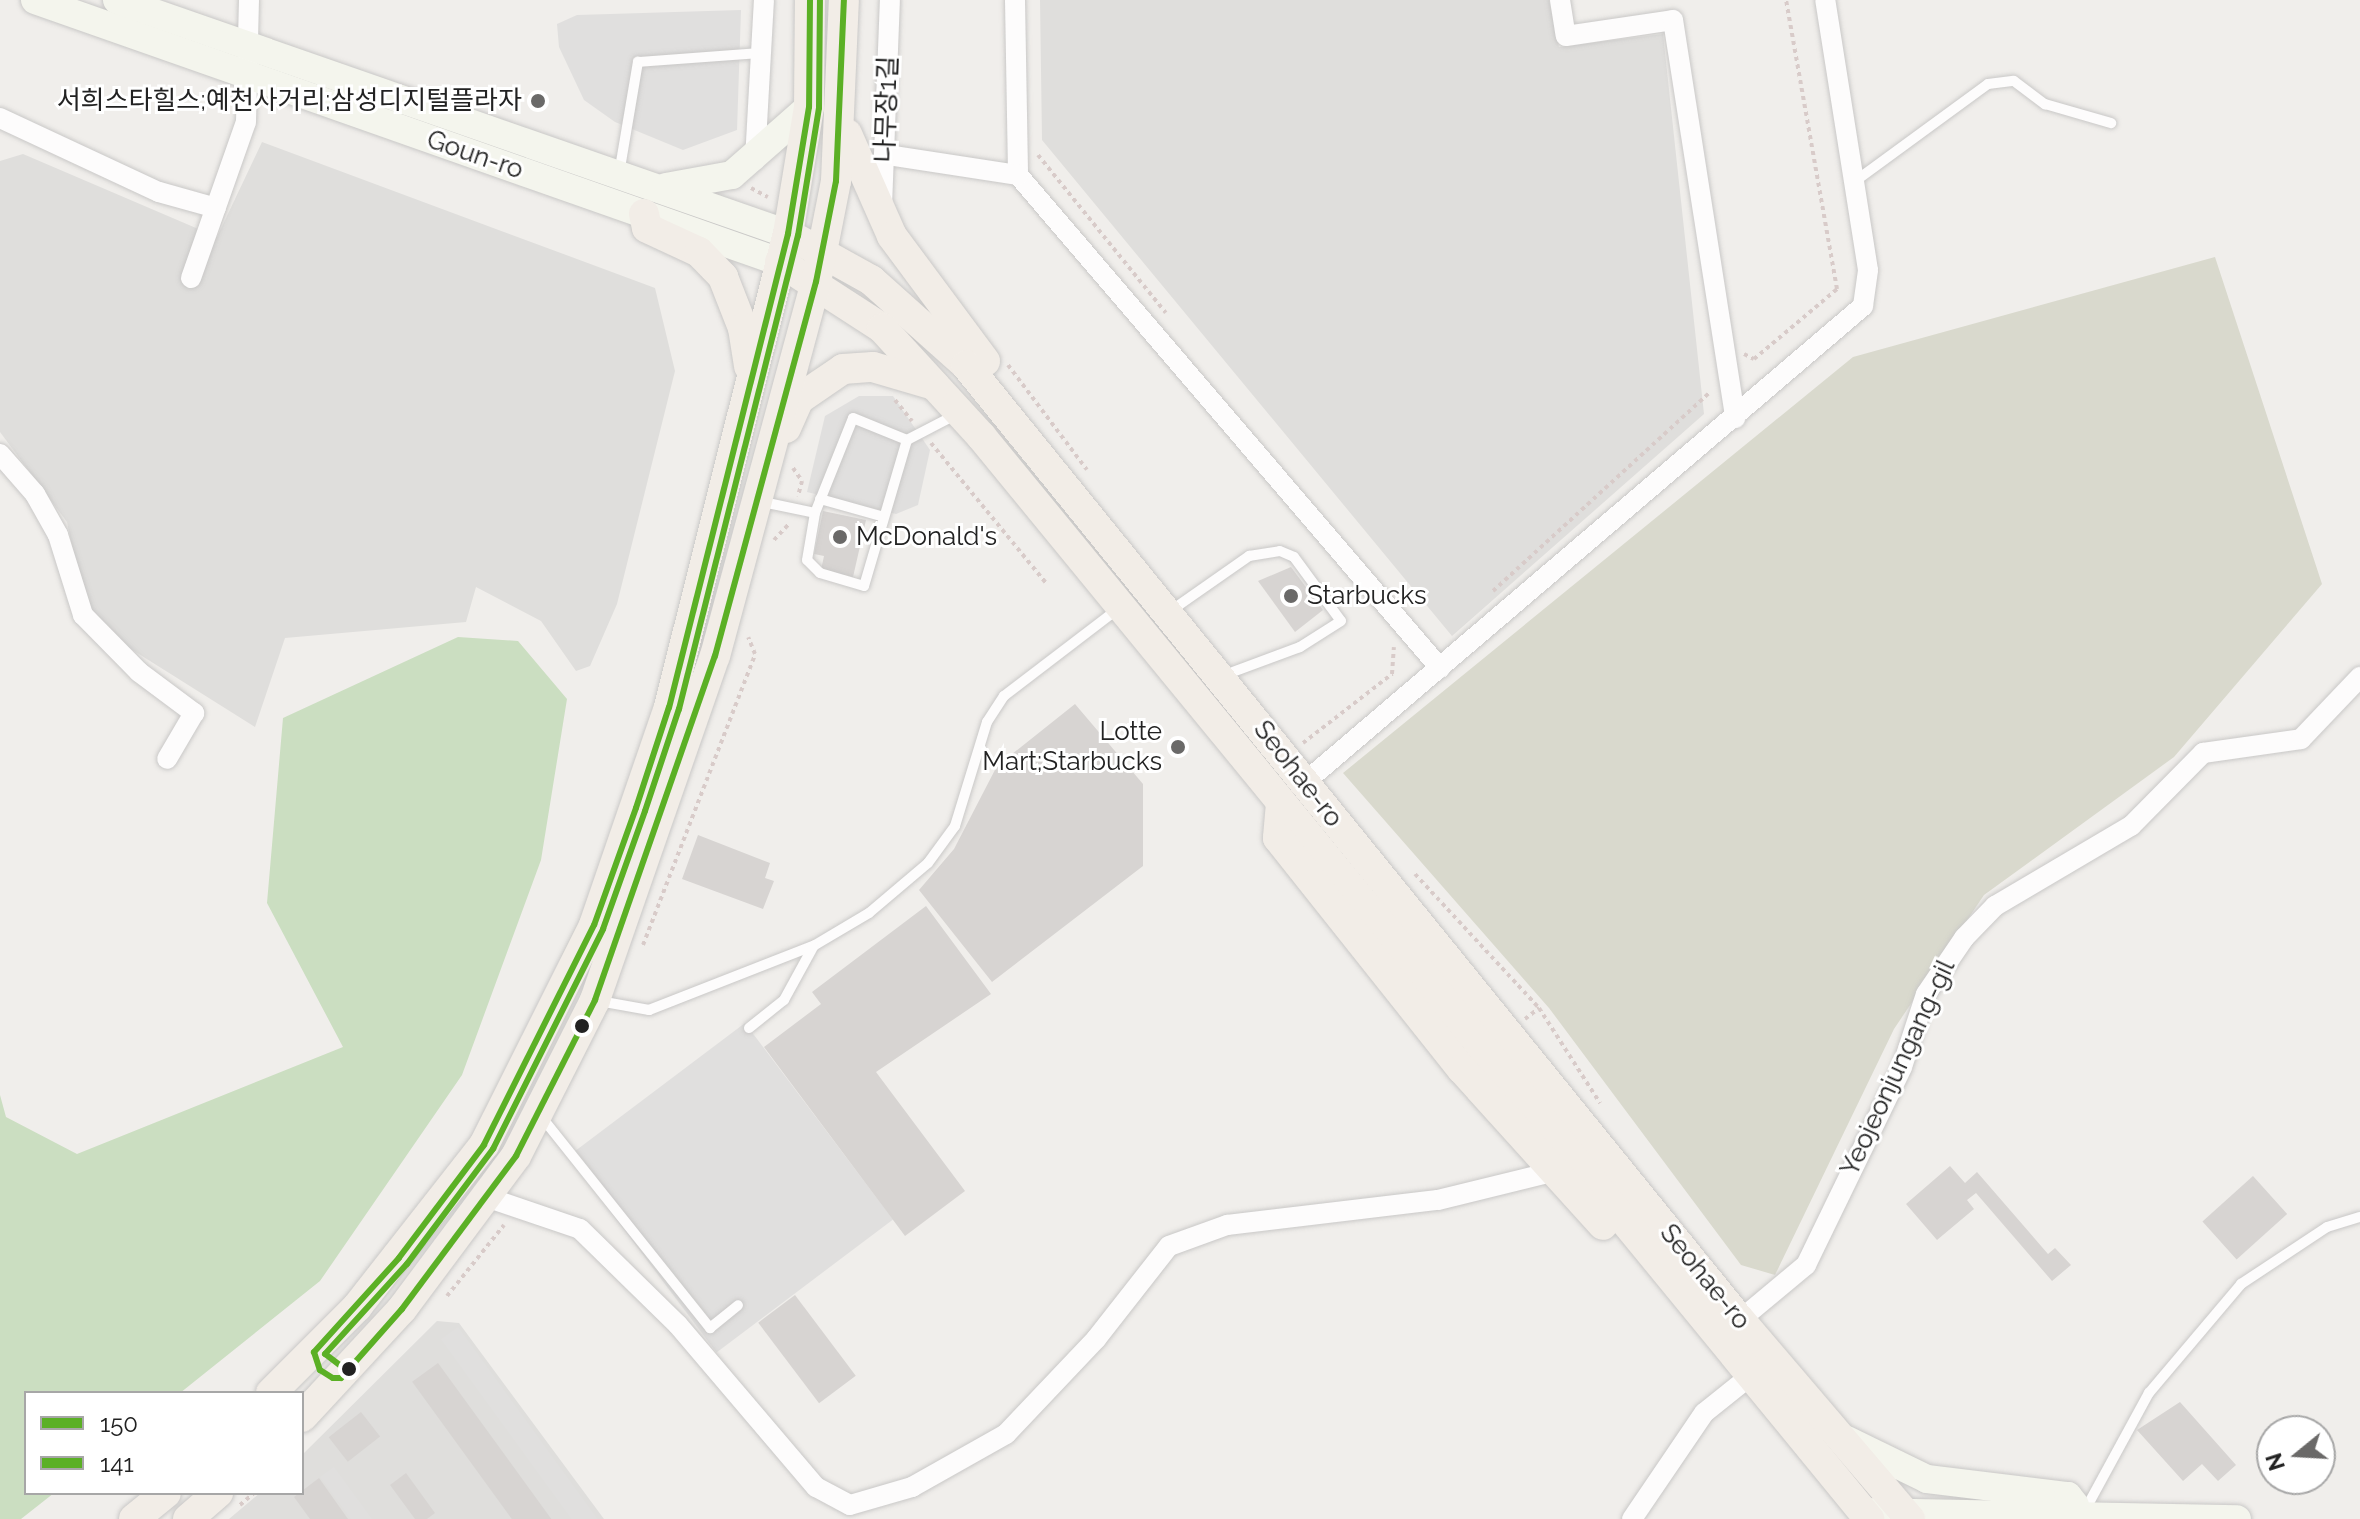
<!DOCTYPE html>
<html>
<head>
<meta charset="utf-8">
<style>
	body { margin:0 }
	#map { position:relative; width:2360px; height:1519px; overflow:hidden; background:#f0eeeb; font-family:Raleway,"Noto Sans KR",sans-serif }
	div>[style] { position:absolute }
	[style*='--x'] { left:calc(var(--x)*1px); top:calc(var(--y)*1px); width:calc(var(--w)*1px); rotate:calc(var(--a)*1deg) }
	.residential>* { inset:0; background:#dfdedc }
	.construction>* { inset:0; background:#d9d9cd }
	.forest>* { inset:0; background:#cbdec1 }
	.parking>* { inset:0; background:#e0dfde; transform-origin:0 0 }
	.building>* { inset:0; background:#d7d4d2; transform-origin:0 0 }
	.path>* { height:4px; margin-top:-2px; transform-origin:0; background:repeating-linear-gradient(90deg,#d8cbc9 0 4px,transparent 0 8px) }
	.roads { filter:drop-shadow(0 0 2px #c9c8c7) drop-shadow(0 0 2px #c9c8c7) }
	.service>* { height:10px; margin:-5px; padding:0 5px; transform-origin:5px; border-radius:5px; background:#fdfcfc }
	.minor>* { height:20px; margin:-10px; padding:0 10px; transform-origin:10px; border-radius:10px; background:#fdfcfc }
	.secondary>* { height:28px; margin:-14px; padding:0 14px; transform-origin:14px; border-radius:14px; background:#f4f5ed }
	.primary>* { height:30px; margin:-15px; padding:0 15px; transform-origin:15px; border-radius:15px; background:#f2ede7 }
	.bus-1>* { height:6px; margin:-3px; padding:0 3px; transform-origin:3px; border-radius:3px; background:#5bb025 }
	.bus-2>* { height:6px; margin:-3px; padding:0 3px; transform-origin:3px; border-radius:3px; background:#5bb025 }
	.dots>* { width:22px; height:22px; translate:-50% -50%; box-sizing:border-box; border:4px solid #fff; border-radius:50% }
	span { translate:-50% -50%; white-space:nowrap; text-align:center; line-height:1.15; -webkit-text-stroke:6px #fff; paint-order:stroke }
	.poi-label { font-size:26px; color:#222 }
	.right { translate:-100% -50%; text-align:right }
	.left { translate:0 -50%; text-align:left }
	.street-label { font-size:26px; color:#222 }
	.legend { position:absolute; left:24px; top:1391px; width:280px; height:104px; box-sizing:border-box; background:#fff; border:2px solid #a7a7a7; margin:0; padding:10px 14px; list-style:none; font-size:24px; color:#222 }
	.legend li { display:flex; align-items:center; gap:16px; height:40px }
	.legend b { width:40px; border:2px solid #a7a7a7 }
	.north { position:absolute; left:2256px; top:1415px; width:80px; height:80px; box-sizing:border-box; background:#fff; border:2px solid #a7a7a7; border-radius:50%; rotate:252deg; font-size:22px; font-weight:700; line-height:32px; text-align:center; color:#222 }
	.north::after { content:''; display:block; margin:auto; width:28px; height:36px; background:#6a6968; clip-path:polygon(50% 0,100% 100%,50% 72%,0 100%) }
</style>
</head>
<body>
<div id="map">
	<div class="residential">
		<div style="clip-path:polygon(1040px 0,1549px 0,1559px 47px,1663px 34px,1704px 414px,1452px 636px,1042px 140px)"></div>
		<div style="clip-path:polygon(262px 142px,655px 288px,675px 371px,617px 604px,590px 666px,576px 671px,541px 621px,476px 587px,466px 622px,285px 638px,255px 727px,88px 622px,67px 522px,0 432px,0 161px,23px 154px,217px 237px)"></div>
		<div style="clip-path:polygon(437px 1321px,459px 1323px,604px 1519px,229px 1519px,260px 1493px,302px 1493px,302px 1455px)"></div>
	</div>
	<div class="construction">
		<div style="clip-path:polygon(2215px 257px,2322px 584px,2174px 757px,1984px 895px,1894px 1029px,1775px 1275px,1741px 1265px,1549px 1008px,1343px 773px,1853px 357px)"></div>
	</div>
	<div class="forest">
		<div style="clip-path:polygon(458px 637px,518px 641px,567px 699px,541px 860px,462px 1075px,320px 1281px,180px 1393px,26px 1393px,26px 1493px,54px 1493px,21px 1519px,0 1519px,0 1095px,6px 1117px,77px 1154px,343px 1047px,267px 903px,283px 718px)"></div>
	</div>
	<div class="parking">
		<div style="clip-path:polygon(741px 10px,737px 130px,683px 150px,615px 122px,584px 100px,559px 47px,557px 24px,577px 15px)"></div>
		<div style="clip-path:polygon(859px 396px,893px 396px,930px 450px,918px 505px,896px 514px,807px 492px,825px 416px)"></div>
		<div style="left:745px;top:1023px;width:246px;height:221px;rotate:53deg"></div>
		<div style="left:458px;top:1327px;width:238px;height:21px;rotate:54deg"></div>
		<div style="clip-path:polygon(334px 1467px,372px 1519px,351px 1519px,320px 1477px)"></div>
	</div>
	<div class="building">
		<div style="clip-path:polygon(823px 511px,866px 520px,853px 577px,821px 570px,824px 556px,814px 554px)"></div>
		<div style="clip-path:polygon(1291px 567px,1323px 610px,1295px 632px,1258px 581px)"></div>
		<div style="clip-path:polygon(1075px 704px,1143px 784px,1143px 866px,992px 982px,919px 890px,954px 849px,997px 766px)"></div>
		<div style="clip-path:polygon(698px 835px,770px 863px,765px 878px,774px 881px,763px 909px,682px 879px)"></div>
		<div style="clip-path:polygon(926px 906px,991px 994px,876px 1072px,965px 1191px,905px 1236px,764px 1047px,821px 1004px,812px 992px)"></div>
		<div style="clip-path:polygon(1950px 1166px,1965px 1183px,1977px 1172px,2048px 1254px,2055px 1248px,2071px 1265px,2052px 1281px,1976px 1193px,1967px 1200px,1974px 1209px,1937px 1240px,1906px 1204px)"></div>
		<div style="left:2253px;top:1176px;width:51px;height:68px;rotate:48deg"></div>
		<div style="left:795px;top:1295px;width:101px;height:46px;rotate:53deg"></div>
		<div style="left:438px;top:1363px;width:194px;height:32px;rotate:54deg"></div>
		<div style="clip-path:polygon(2180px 1402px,2236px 1465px,2218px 1481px,2202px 1464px,2183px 1481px,2137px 1430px)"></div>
		<div style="left:361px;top:1412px;width:31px;height:41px;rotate:52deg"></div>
		<div style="clip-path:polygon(406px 1473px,435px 1513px,427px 1519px,415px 1519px,390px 1485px)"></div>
		<div style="clip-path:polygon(319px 1478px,348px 1519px,310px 1519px,294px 1497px)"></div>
	</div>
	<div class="path">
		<div style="--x:1038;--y:155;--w:203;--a:51"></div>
		<div style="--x:751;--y:188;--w:19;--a:28"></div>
		<div style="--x:1744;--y:354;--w:11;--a:27"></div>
		<div style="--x:1754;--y:359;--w:109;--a:-40.1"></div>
		<div style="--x:1837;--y:289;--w:293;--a:-100"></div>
		<div style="--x:1008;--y:365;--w:131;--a:53"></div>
		<div style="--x:895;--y:400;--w:27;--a:51"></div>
		<div style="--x:931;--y:443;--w:181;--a:50.6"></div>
		<div style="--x:793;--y:468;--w:16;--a:55"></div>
		<div style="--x:802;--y:481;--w:16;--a:105"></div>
		<div style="--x:774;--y:540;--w:23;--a:-47"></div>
		<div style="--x:1493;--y:591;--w:294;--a:-42.5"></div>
		<div style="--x:1303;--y:743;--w:113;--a:-37.8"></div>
		<div style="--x:1392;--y:674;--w:27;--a:-86"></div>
		<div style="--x:1415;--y:874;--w:183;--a:47.2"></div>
		<div style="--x:1539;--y:1008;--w:113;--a:57.3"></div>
		<div style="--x:643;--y:945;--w:312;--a:-68.9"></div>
		<div style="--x:755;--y:654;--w:18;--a:-112"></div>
		<div style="--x:1525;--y:1019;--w:18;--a:-38"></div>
		<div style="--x:447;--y:1296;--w:91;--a:-51.2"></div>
		<div style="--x:240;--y:1505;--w:18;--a:-41"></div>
	</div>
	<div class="roads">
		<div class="service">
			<div style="--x:619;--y:174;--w:114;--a:-80.4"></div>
			<div style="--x:638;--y:62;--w:124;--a:-4.2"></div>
			<div style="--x:1854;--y:182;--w:166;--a:-36.2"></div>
			<div style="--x:1988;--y:84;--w:26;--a:-7"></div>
			<div style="--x:2014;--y:81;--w:39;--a:37"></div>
			<div style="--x:2045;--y:104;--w:69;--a:16.1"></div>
			<div style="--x:853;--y:418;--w:58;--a:22.2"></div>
			<div style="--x:907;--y:440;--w:152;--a:106.4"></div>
			<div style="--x:864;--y:586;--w:46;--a:-163.5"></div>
			<div style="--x:820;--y:573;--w:18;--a:-135"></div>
			<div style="--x:807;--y:560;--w:48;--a:-80.3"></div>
			<div style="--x:815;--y:513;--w:102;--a:-68.2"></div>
			<div style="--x:907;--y:440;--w:54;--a:-27.5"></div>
			<div style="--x:820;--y:499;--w:63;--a:15.6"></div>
			<div style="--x:758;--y:501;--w:58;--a:11.9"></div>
			<div style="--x:1169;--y:612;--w:98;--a:-35"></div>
			<div style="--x:1249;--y:556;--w:31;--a:-9"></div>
			<div style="--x:1280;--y:551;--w:15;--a:23"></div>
			<div style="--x:1294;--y:557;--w:79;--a:53.7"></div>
			<div style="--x:1341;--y:621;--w:49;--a:147.6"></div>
			<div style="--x:1300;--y:647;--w:83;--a:159.6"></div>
			<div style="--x:599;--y:1001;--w:51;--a:10.2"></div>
			<div style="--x:649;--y:1010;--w:178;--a:-21.4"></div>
			<div style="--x:815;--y:945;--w:63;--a:-30.7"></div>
			<div style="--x:869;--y:913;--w:77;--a:-40.3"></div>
			<div style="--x:928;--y:863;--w:46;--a:-53.9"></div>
			<div style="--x:955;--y:826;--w:109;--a:-72.9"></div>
			<div style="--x:987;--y:722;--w:31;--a:-57"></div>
			<div style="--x:1004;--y:696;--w:145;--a:-37.4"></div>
			<div style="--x:749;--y:1028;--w:45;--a:-38.7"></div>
			<div style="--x:784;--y:1000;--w:60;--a:-61.3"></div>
			<div style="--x:540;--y:1115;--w:273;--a:51.4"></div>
			<div style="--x:710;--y:1328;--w:36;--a:-39"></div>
			<div style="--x:2084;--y:1512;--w:136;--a:-61.4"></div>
			<div style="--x:2149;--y:1393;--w:143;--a:-49.8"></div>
			<div style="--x:2241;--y:1284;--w:103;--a:-33.5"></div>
			<div style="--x:2327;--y:1227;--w:34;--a:-17"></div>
		</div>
		<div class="minor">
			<div style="--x:1015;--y:0;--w:175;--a:89"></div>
			<div style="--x:1018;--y:175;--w:649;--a:49.44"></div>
			<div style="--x:1560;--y:0;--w:36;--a:81"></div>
			<div style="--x:1566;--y:36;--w:108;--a:-8.5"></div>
			<div style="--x:1673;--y:20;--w:403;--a:81.1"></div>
			<div style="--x:0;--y:118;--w:175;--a:25"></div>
			<div style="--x:159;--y:192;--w:59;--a:15.7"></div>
			<div style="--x:887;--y:155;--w:133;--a:8.7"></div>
			<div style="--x:755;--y:160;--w:160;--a:-86.8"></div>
			<div style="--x:882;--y:206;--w:206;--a:-87.8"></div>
			<div style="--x:191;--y:278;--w:165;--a:-70.6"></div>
			<div style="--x:246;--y:122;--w:122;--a:-88.6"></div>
			<div style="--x:0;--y:454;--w:53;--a:48.8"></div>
			<div style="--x:35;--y:494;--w:47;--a:60.7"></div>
			<div style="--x:58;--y:535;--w:84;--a:72.6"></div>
			<div style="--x:83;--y:615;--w:80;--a:45.5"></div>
			<div style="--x:139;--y:672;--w:69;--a:36.7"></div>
			<div style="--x:194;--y:713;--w:53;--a:120.4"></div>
			<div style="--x:1304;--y:783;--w:735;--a:-40.47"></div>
			<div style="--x:1863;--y:306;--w:36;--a:-82"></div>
			<div style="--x:1868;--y:270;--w:273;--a:-99"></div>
			<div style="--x:486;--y:1197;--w:99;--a:18.8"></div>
			<div style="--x:580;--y:1229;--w:137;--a:44.4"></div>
			<div style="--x:678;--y:1325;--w:213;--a:49.6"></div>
			<div style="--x:816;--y:1487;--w:38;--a:28"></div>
			<div style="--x:850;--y:1505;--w:65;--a:-16.2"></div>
			<div style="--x:912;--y:1487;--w:108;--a:-29.4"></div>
			<div style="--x:1006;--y:1434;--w:131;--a:-46.5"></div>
			<div style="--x:1096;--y:1339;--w:118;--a:-51.9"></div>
			<div style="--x:1169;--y:1246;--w:62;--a:-19.9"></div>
			<div style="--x:1227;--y:1225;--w:212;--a:-6.8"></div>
			<div style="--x:1438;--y:1200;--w:117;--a:-13.8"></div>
			<div style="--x:1740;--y:1320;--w:86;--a:-39.8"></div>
			<div style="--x:1806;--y:1265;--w:220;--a:-64.1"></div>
			<div style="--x:1902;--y:1067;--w:77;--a:-71.8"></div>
			<div style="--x:1926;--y:994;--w:68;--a:-55.8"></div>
			<div style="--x:1964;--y:938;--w:45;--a:-45.9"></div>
			<div style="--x:1995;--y:906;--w:158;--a:-30.5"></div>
			<div style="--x:2131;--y:826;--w:103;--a:-45.4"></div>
			<div style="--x:2203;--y:753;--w:99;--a:-8.1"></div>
			<div style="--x:2301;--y:739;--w:86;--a:-46.4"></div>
			<div style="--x:1632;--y:1519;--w:128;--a:-55.8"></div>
			<div style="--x:1704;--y:1413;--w:58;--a:-38.7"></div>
		</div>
		<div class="secondary">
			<div style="--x:35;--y:0;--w:790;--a:19.38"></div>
			<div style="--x:117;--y:0;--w:711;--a:19.23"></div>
			<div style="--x:666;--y:187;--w:67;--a:-10.3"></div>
			<div style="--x:732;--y:175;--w:103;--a:-41.4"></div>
			<div style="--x:1847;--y:1440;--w:89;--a:26"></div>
			<div style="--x:1927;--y:1479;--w:142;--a:6.9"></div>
			<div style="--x:2068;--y:1496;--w:11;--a:52"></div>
			<div style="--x:1863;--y:1512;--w:374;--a:1.1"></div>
		</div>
		<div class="primary">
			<div style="--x:847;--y:134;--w:111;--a:66.2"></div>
			<div style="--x:892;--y:236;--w:156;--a:53.4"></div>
			<div style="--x:644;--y:214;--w:14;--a:78"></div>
			<div style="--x:647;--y:228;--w:57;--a:24.8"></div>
			<div style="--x:699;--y:252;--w:35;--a:46"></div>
			<div style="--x:723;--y:277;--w:55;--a:68.6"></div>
			<div style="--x:743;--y:328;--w:39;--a:81"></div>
			<div style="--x:788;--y:234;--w:95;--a:29"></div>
			<div style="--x:871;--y:280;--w:127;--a:41.8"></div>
			<div style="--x:966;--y:365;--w:1229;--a:50.98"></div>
			<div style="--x:1740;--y:1320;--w:262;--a:49.5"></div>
			<div style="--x:780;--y:262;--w:121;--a:32.9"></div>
			<div style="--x:882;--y:328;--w:147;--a:47.5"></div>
			<div style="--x:981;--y:436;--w:1401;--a:50.65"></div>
			<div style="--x:786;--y:428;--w:32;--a:-66"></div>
			<div style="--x:799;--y:399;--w:53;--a:-34.3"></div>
			<div style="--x:843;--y:369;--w:30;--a:-4"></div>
			<div style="--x:873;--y:367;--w:64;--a:16.4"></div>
			<div style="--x:1281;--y:803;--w:35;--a:95"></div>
			<div style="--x:1278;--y:838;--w:295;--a:51.5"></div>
			<div style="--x:1462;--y:1069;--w:210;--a:47.9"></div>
			<div style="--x:271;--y:1393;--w:122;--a:-45"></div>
			<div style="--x:357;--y:1307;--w:206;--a:-51.9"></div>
			<div style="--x:484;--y:1145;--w:246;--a:-63.4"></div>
			<div style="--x:594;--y:925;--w:231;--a:-71"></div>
			<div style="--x:669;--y:707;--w:488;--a:-75.9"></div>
			<div style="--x:788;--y:234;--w:129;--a:-80.6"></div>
			<div style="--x:809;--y:107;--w:107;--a:-89.5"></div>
			<div style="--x:302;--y:1417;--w:147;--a:-47.2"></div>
			<div style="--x:402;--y:1309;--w:191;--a:-53.3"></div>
			<div style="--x:516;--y:1156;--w:175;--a:-63.1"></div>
			<div style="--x:595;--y:1000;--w:364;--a:-70.8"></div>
			<div style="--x:715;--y:656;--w:387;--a:-74.9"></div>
			<div style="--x:816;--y:282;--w:103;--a:-78.8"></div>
			<div style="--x:836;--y:181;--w:181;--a:-87.5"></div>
			<div style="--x:134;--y:1519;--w:41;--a:-39.1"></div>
			<div style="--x:188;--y:1519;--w:40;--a:-41"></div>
		</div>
	</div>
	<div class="bus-1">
		<div style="--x:810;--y:0;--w:107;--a:90.5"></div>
		<div style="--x:809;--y:107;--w:129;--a:99.4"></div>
		<div style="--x:788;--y:234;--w:488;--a:104.1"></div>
		<div style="--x:669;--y:707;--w:106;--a:108.1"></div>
		<div style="--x:636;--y:808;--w:124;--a:109.7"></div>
		<div style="--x:594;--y:925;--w:246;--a:116.6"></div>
		<div style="--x:484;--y:1145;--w:141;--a:127"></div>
		<div style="--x:399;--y:1258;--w:127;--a:132.1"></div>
		<div style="--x:314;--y:1352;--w:19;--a:72"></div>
		<div style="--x:320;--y:1370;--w:15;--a:32"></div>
		<div style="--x:333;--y:1378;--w:8;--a:0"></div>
		<div style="--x:341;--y:1378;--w:92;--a:-48.5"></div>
		<div style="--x:402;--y:1309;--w:191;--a:-53.3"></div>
		<div style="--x:516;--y:1156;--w:175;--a:-63.1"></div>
		<div style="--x:595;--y:1000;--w:364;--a:-70.8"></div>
		<div style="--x:715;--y:656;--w:387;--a:-74.9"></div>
		<div style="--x:816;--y:282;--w:103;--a:-78.8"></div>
		<div style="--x:836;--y:181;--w:181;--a:-87.5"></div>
	</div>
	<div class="bus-2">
		<div style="--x:345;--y:1369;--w:25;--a:-143"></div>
		<div style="--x:325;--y:1354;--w:122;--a:-47.7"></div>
		<div style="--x:407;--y:1264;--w:144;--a:-53.2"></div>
		<div style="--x:493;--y:1149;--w:246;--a:-63.4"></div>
		<div style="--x:603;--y:929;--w:125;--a:-70.4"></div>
		<div style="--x:645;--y:811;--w:108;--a:-71.6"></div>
		<div style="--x:679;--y:709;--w:488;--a:-75.9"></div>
		<div style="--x:798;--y:236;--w:130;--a:-80.7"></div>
		<div style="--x:819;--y:108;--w:108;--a:-89.5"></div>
	</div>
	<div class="dots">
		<div style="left:538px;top:101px;background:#6a6968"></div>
		<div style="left:840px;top:537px;background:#6a6968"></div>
		<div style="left:1291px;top:596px;background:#6a6968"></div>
		<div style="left:1178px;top:747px;background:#6a6968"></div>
		<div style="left:582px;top:1026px;background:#222"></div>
		<div style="left:349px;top:1369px;background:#222"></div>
	</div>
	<div class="poi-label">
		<span class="right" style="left:522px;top:101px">서희스타힐스;예천사거리;삼성디지털플라자</span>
		<span class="left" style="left:856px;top:537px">McDonald's</span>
		<span class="left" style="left:1307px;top:596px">Starbucks</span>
		<span class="right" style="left:1162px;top:747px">Lotte<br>Mart;Starbucks</span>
	</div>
	<div class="street-label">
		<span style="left:887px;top:109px;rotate:-88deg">나무장1길</span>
		<span style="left:475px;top:155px;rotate:19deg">Goun-ro</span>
		<span style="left:1298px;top:774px;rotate:52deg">Seohae-ro</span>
		<span style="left:1898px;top:1068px;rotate:-65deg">Yeojeonjungang-gil</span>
		<span style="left:1705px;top:1277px;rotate:51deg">Seohae-ro</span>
	</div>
	<ul class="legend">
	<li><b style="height:10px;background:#5bb025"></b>150</li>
	<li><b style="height:10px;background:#5bb025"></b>141</li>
	</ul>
	<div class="north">N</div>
</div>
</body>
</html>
